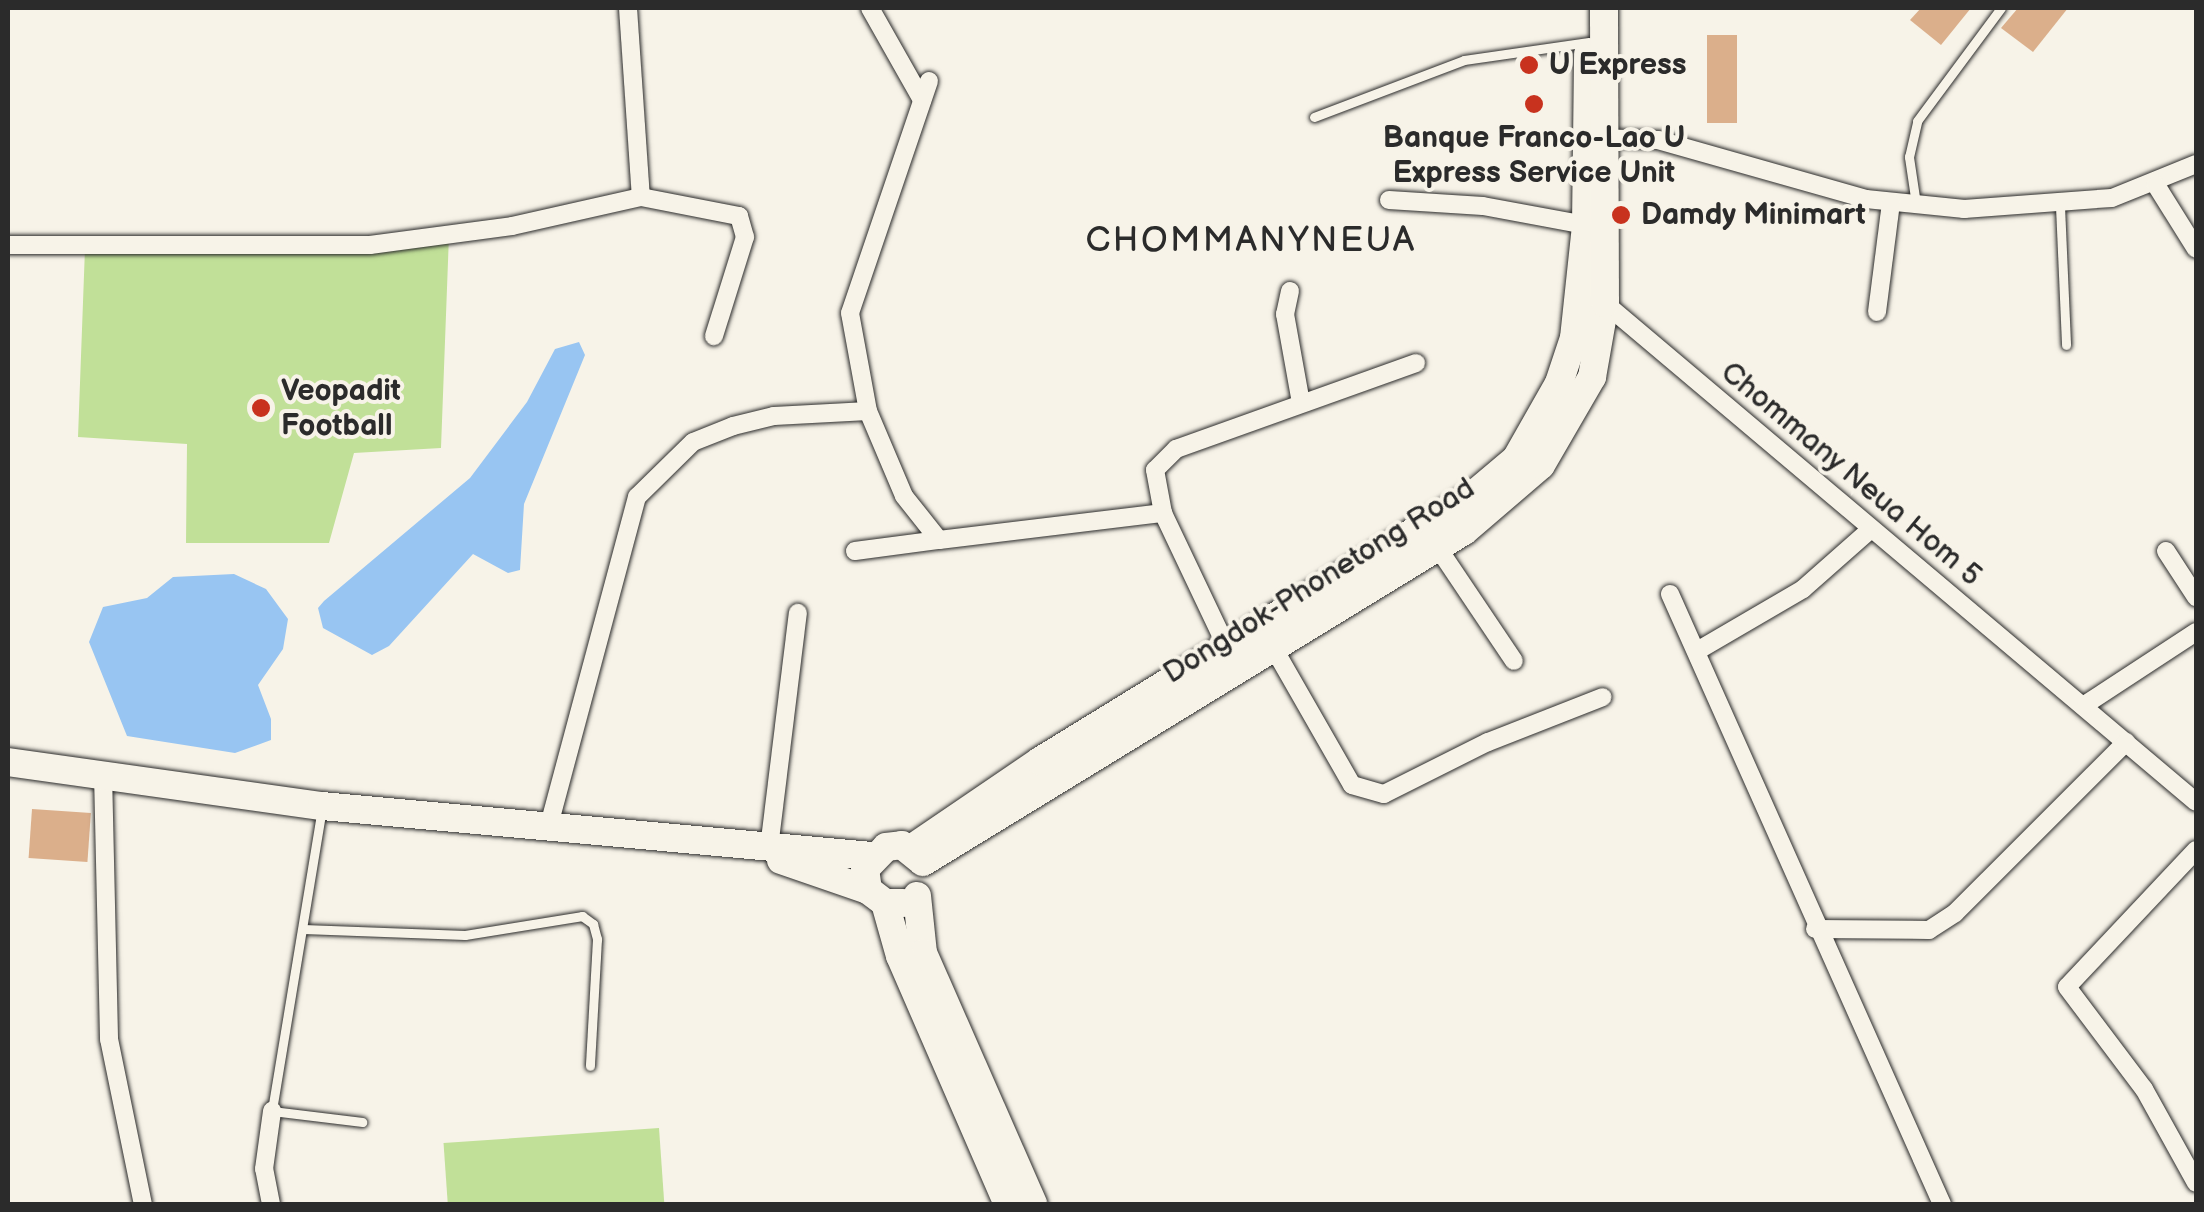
<!DOCTYPE html>
<html>
<head>
<meta charset="utf-8">
<style>
	body { margin:0 }
	#map { position:relative; width:2204px; height:1212px; overflow:hidden; background:#f7f3e8; font-family:"Balsamiq Sans",sans-serif }
	div>[style] { position:absolute }
	[style*='--x'] { left:calc(var(--x)*1px); top:calc(var(--y)*1px); width:calc(var(--w)*1px); rotate:calc(var(--a)*1deg) }
	.green>* { inset:0; background:#c1e098; transform-origin:0 0 }
	.water>* { inset:0; background:#98c5f2 }
	.building>* { inset:0; background:#dbaf8b; transform-origin:0 0 }
	.roads { filter:drop-shadow(0 0 2px #2b2b2b) drop-shadow(0 0 2px #2b2b2b) }
	.service>* { height:9px; margin:-4.5px; padding:0 4.5px; transform-origin:4.5px; border-radius:4.5px; background:#f7f3e8 }
	.minor>* { height:18px; margin:-9px; padding:0 9px; transform-origin:9px; border-radius:9px; background:#f7f3e8 }
	.secondary>* { height:28px; margin:-14px; padding:0 14px; transform-origin:14px; border-radius:14px; background:#f7f3e8 }
	.dots>* { width:28px; height:28px; translate:-50% -50%; box-sizing:border-box; border:5px solid #f7f3e8; border-radius:50% }
	span { translate:-50% -50%; white-space:nowrap; text-align:center; line-height:1.15; -webkit-text-stroke:8px #f7f3e8; paint-order:stroke }
	.poi-label { font-size:30px; color:#2b2b2b; font-weight:700 }
	.left { translate:0 -50%; text-align:left }
	.street-label { font-size:30px; color:#2b2b2b }
	.quarter-label { font-size:35px; color:#2b2b2b; letter-spacing:2.5px }
	.frame { position:absolute; inset:0; border:10px solid #2b2b2b; pointer-events:none }
</style>
</head>
<body>
<div id="map">
	<div class="green">
		<div style="clip-path:polygon(449px 235px,441px 448px,354px 453px,329px 543px,186px 543px,187px 444px,78px 437px,85px 248px)"></div>
		<div style="left:659px;top:1128px;width:76px;height:216px;rotate:86deg"></div>
	</div>
	<div class="water">
		<div style="clip-path:polygon(579px 342px,585px 355px,524px 504px,520px 570px,508px 573px,473px 554px,389px 646px,372px 655px,323px 628px,318px 608px,324px 601px,470px 478px,527px 402px,555px 349px)"></div>
		<div style="clip-path:polygon(234px 574px,266px 589px,288px 619px,283px 649px,258px 685px,271px 719px,271px 740px,235px 753px,127px 736px,89px 642px,103px 607px,147px 598px,173px 577px)"></div>
	</div>
	<div class="building">
		<div style="clip-path:polygon(1921px 8px,1971px 8px,1941px 45px,1910px 20px)"></div>
		<div style="clip-path:polygon(2018px 8px,2068px 8px,2033px 52px,2001px 28px)"></div>
		<div style="left:1737px;top:35px;width:88px;height:30px;rotate:90deg"></div>
		<div style="left:32px;top:809px;width:59px;height:49px;rotate:4deg"></div>
	</div>
	<div class="roads">
		<div class="service">
			<div style="--x:1314;--y:117;--w:160;--a:-20.8"></div>
			<div style="--x:1464;--y:60;--w:126;--a:-8.2"></div>
			<div style="--x:1916;--y:204;--w:48;--a:-98.5"></div>
			<div style="--x:1909;--y:157;--w:37;--a:-77"></div>
			<div style="--x:1917;--y:121;--w:141;--a:-53.4"></div>
			<div style="--x:2060;--y:206;--w:139;--a:87.5"></div>
			<div style="--x:322;--y:808;--w:307;--a:99.4"></div>
			<div style="--x:272;--y:1111;--w:91;--a:7"></div>
			<div style="--x:303;--y:929;--w:162;--a:2.1"></div>
			<div style="--x:465;--y:935;--w:119;--a:-9.2"></div>
			<div style="--x:582;--y:916;--w:14;--a:36"></div>
			<div style="--x:593;--y:924;--w:16;--a:75"></div>
			<div style="--x:597;--y:939;--w:127;--a:93.2"></div>
		</div>
		<div class="minor">
			<div style="--x:628;--y:8;--w:189;--a:86.1"></div>
			<div style="--x:870;--y:8;--w:106;--a:60.5"></div>
			<div style="--x:929;--y:81;--w:245;--a:108.8"></div>
			<div style="--x:850;--y:313;--w:100;--a:79.6"></div>
			<div style="--x:868;--y:411;--w:92;--a:67"></div>
			<div style="--x:904;--y:496;--w:56;--a:51.5"></div>
			<div style="--x:939;--y:540;--w:226;--a:-6.9"></div>
			<div style="--x:1163;--y:513;--w:149;--a:64.6"></div>
			<div style="--x:1596;--y:138;--w:62;--a:1.8"></div>
			<div style="--x:1658;--y:140;--w:216;--a:15.8"></div>
			<div style="--x:1866;--y:199;--w:99;--a:5.8"></div>
			<div style="--x:1964;--y:209;--w:148;--a:-4.3"></div>
			<div style="--x:2112;--y:198;--w:91;--a:-22"></div>
			<div style="--x:2156;--y:185;--w:75;--a:58"></div>
			<div style="--x:1389;--y:200;--w:94;--a:3.7"></div>
			<div style="--x:1483;--y:206;--w:105;--a:10.5"></div>
			<div style="--x:8;--y:245;--w:362;--a:0"></div>
			<div style="--x:370;--y:245;--w:143;--a:-7.6"></div>
			<div style="--x:512;--y:226;--w:132;--a:-12.7"></div>
			<div style="--x:641;--y:197;--w:100;--a:11"></div>
			<div style="--x:739;--y:216;--w:22;--a:74"></div>
			<div style="--x:745;--y:237;--w:104;--a:107.4"></div>
			<div style="--x:1290;--y:291;--w:24;--a:102"></div>
			<div style="--x:1285;--y:314;--w:90;--a:79.8"></div>
			<div style="--x:1601;--y:300;--w:778;--a:40.15"></div>
			<div style="--x:1877;--y:312;--w:110;--a:-82.7"></div>
			<div style="--x:1163;--y:513;--w:44;--a:-100.5"></div>
			<div style="--x:1155;--y:470;--w:30;--a:-45"></div>
			<div style="--x:1176;--y:449;--w:255;--a:-19.7"></div>
			<div style="--x:1438;--y:548;--w:136;--a:56.1"></div>
			<div style="--x:855;--y:551;--w:85;--a:-7.5"></div>
			<div style="--x:2166;--y:551;--w:55;--a:56.9"></div>
			<div style="--x:1670;--y:594;--w:668;--a:65.97"></div>
			<div style="--x:1269;--y:640;--w:167;--a:60.2"></div>
			<div style="--x:1352;--y:785;--w:33;--a:16"></div>
			<div style="--x:1384;--y:794;--w:116;--a:-26.6"></div>
			<div style="--x:1488;--y:742;--w:123;--a:-21.4"></div>
			<div style="--x:1697;--y:651;--w:123;--a:-30.3"></div>
			<div style="--x:1803;--y:589;--w:91;--a:-41.4"></div>
			<div style="--x:2086;--y:704;--w:131;--a:-33.2"></div>
			<div style="--x:103;--y:773;--w:266;--a:88.7"></div>
			<div style="--x:109;--y:1039;--w:168;--a:78.4"></div>
			<div style="--x:548;--y:829;--w:344;--a:-75"></div>
			<div style="--x:637;--y:497;--w:78;--a:-44.5"></div>
			<div style="--x:693;--y:442;--w:43;--a:-21.8"></div>
			<div style="--x:733;--y:426;--w:42;--a:-13.7"></div>
			<div style="--x:774;--y:416;--w:94;--a:-3"></div>
			<div style="--x:769;--y:848;--w:237;--a:-83"></div>
			<div style="--x:2196;--y:850;--w:188;--a:133.3"></div>
			<div style="--x:2067;--y:987;--w:128;--a:53"></div>
			<div style="--x:2144;--y:1089;--w:107;--a:61"></div>
			<div style="--x:1815;--y:929;--w:114;--a:0.5"></div>
			<div style="--x:1929;--y:930;--w:31;--a:-33"></div>
			<div style="--x:1955;--y:913;--w:242;--a:-45"></div>
			<div style="--x:271;--y:1204;--w:36;--a:-101"></div>
			<div style="--x:264;--y:1169;--w:59;--a:-82.1"></div>
		</div>
		<div class="secondary">
			<div style="--x:8;--y:762;--w:317;--a:8"></div>
			<div style="--x:322;--y:806;--w:551;--a:5.2"></div>
			<div style="--x:911;--y:849;--w:156;--a:-34.3"></div>
			<div style="--x:1040;--y:761;--w:507;--a:-31.53"></div>
			<div style="--x:1472;--y:496;--w:57;--a:-40.1"></div>
			<div style="--x:1516;--y:459;--w:87;--a:-60.5"></div>
			<div style="--x:1559;--y:383;--w:47;--a:-71.6"></div>
			<div style="--x:1574;--y:338;--w:114;--a:-83.9"></div>
			<div style="--x:1586;--y:225;--w:171;--a:-89.3"></div>
			<div style="--x:781;--y:860;--w:92;--a:19"></div>
			<div style="--x:868;--y:890;--w:21;--a:37"></div>
			<div style="--x:885;--y:903;--w:18;--a:0"></div>
			<div style="--x:923;--y:862;--w:634;--a:-31.46"></div>
			<div style="--x:1464;--y:531;--w:101;--a:-40.6"></div>
			<div style="--x:1541;--y:465;--w:102;--a:-59.9"></div>
			<div style="--x:1592;--y:377;--w:75;--a:-80"></div>
			<div style="--x:1605;--y:303;--w:295;--a:-90.2"></div>
			<div style="--x:868;--y:890;--w:21;--a:-98"></div>
			<div style="--x:865;--y:869;--w:30;--a:-46"></div>
			<div style="--x:886;--y:847;--w:16;--a:-7"></div>
			<div style="--x:902;--y:845;--w:26;--a:39"></div>
			<div style="--x:917;--y:896;--w:57;--a:84"></div>
			<div style="--x:923;--y:953;--w:274;--a:66.3"></div>
			<div style="--x:885;--y:903;--w:55;--a:74.2"></div>
			<div style="--x:900;--y:956;--w:270;--a:66.5"></div>
		</div>
	</div>
	<div class="dots">
		<div style="left:1529px;top:65px;background:#c8321e"></div>
		<div style="left:1534px;top:104px;background:#c8321e"></div>
		<div style="left:1621px;top:215px;background:#c8321e"></div>
		<div style="left:261px;top:408px;background:#c8321e"></div>
	</div>
	<div class="poi-label">
		<span class="left" style="left:1549px;top:65px">U Express</span>
		<span style="left:1534px;top:155px">Banque Franco-Lao U<br>Express Service Unit</span>
		<span class="left" style="left:1641px;top:215px">Damdy Minimart</span>
		<span class="left" style="left:281px;top:408px">Veopadit<br>Football</span>
	</div>
	<div class="street-label">
		<span style="left:1851px;top:474px;rotate:40deg">Chommany Neua Hom 5</span>
		<span style="left:1319px;top:581px;rotate:-32deg">Dongdok-Phonetong Road</span>
	</div>
	<div class="quarter-label">
		<span style="left:1251px;top:241px">CHOMMANYNEUA</span>
	</div>
	<div class="frame"></div>
</div>
</body>
</html>
